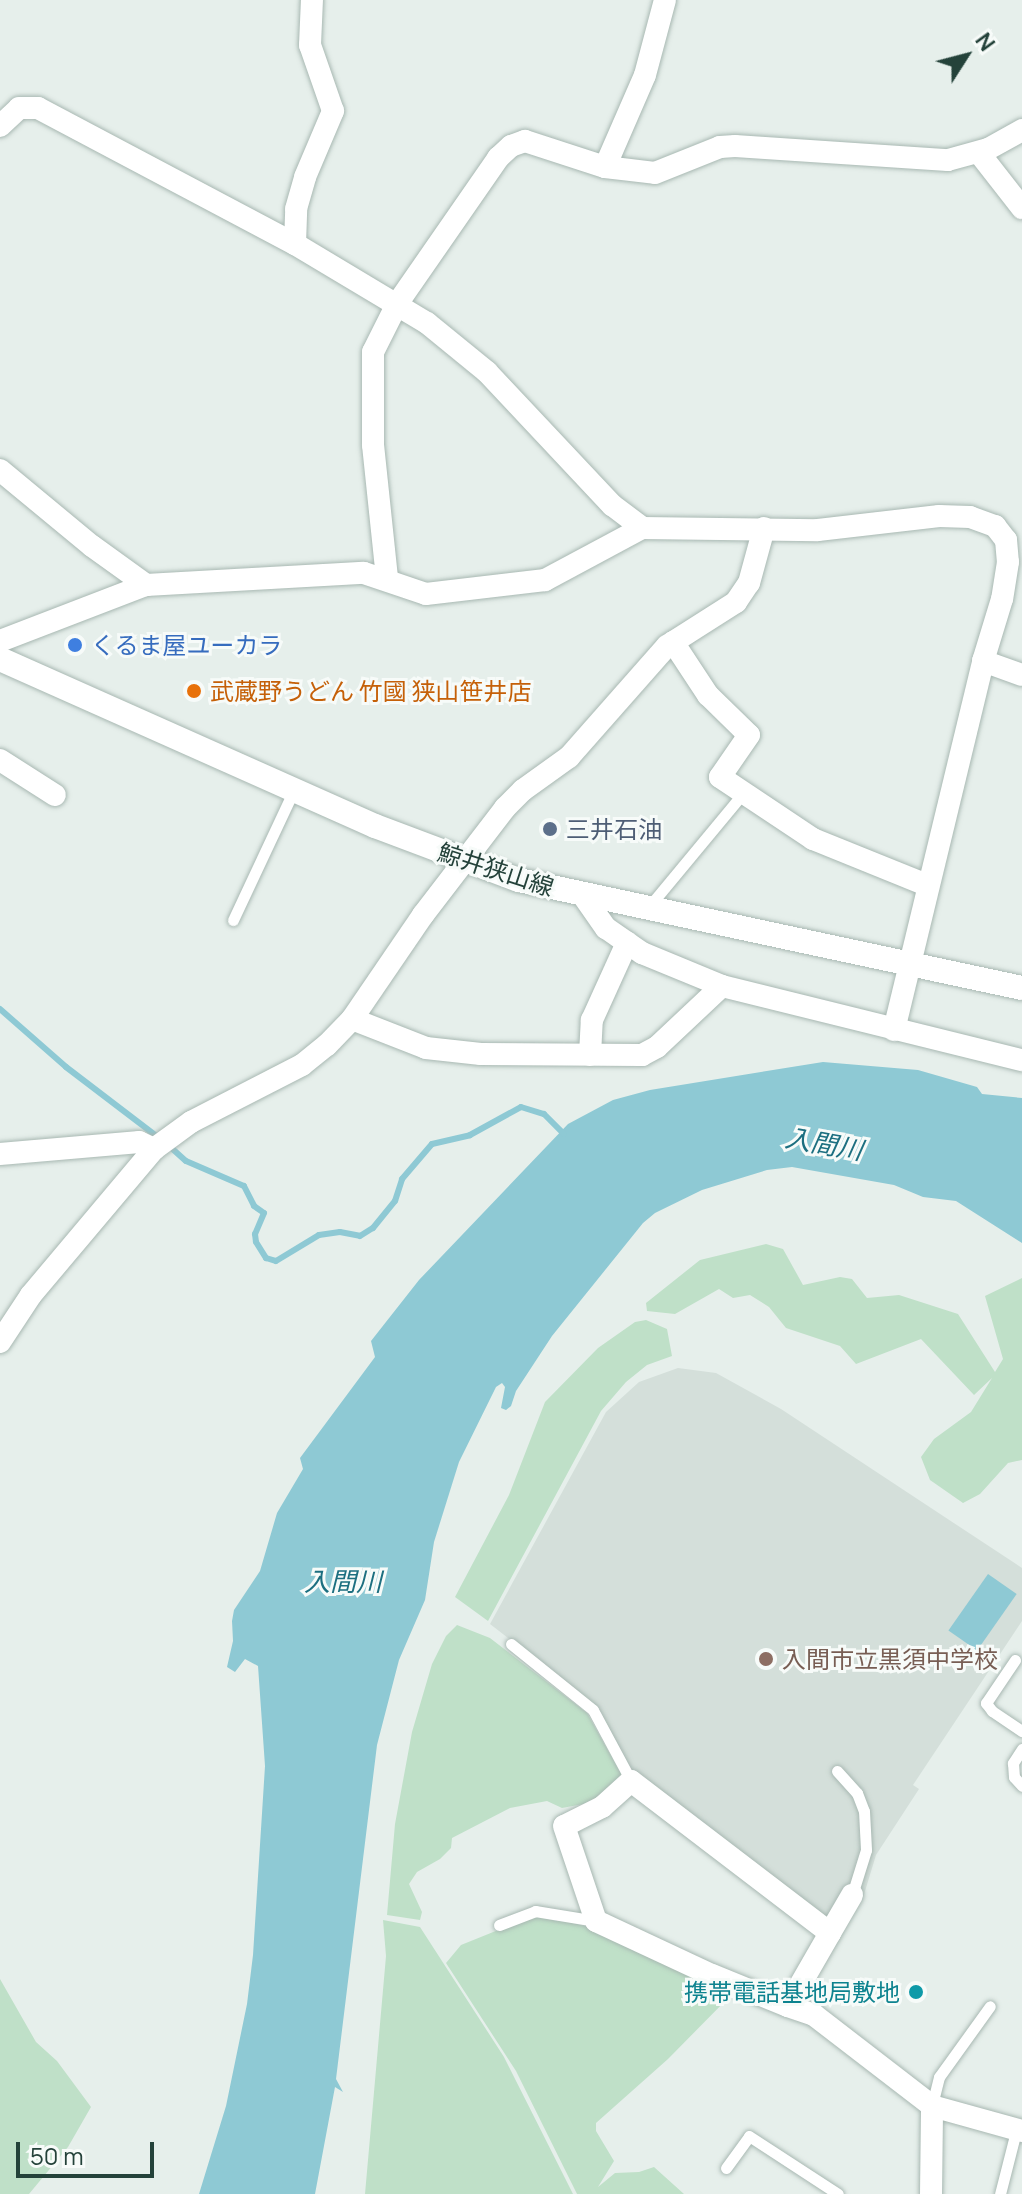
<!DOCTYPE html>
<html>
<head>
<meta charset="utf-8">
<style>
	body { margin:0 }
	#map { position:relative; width:1022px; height:2194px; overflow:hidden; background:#e6efeb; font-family:Manrope,"Noto Sans JP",sans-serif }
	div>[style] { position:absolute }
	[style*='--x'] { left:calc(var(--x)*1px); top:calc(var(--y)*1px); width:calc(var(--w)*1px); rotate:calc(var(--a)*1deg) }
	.built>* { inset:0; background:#d4dfda }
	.green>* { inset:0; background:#bfe0c8 }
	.water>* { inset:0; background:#8ec9d4; transform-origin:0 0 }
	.stream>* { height:6px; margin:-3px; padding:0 3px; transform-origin:3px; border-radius:3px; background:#8ec9d4 }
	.roads { filter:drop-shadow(0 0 2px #a8b8b2) drop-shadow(0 0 2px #a8b8b2) }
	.service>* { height:11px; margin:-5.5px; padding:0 5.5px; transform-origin:5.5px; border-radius:5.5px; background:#fff }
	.minor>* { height:22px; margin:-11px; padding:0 11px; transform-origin:11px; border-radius:11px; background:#fff }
	.secondary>* { height:24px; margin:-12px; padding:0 12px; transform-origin:12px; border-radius:12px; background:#fff }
	.dots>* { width:22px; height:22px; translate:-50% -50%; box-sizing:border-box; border:4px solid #f7fbf9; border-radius:50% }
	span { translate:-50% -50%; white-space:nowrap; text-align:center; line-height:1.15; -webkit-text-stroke:6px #f7fbf9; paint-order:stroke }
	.shop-label { font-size:24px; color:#366cbe }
	.left { translate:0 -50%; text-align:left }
	.food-label { font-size:24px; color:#c56008 }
	.service-label { font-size:24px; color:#4e5e75 }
	.street-label { font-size:24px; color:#24423a }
	.education-label { font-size:24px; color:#785e54 }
	.culture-label { font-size:24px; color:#0d838f }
	.right { translate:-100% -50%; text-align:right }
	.water-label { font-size:26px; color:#1c6f80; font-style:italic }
	.north { position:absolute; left:926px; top:16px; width:80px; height:80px; -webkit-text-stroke:6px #f7fbf9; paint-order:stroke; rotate:54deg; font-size:22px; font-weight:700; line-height:32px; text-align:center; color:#24423a }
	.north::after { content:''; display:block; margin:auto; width:28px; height:36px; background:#24423a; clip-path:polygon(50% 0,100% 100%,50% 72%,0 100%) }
	.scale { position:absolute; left:16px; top:2142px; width:138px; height:36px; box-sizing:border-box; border:4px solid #24423a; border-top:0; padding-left:10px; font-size:24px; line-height:28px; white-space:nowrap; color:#24423a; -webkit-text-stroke:6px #f7fbf9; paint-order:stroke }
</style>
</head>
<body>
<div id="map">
	<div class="built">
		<div style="clip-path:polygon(678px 1368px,716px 1373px,781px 1409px,1022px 1568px,1022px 1621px,913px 1785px,919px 1789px,876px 1855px,862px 1901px,845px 1891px,828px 1923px,633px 1773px,596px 1706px,490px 1624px,606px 1412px,639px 1382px)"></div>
	</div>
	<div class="green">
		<div style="clip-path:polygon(766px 1244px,783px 1249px,803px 1285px,840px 1277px,852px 1279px,867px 1298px,899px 1295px,958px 1314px,995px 1372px,1003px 1359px,985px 1296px,1022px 1278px,1022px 1460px,1008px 1463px,980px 1494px,963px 1503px,930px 1480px,921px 1457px,934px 1439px,971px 1412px,992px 1378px,974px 1395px,921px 1339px,856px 1364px,840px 1346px,786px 1328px,769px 1307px,750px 1295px,733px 1298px,719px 1289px,675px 1314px,647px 1311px,646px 1303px,700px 1260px)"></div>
		<div style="clip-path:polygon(646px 1320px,667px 1329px,672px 1356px,647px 1365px,626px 1382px,601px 1411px,488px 1621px,455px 1597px,509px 1495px,545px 1402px,598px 1348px,635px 1322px)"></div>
		<div style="clip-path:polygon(457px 1625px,490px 1638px,587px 1713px,624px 1779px,599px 1801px,562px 1808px,547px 1801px,510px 1808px,452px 1838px,451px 1848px,440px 1859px,417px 1872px,409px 1884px,422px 1912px,420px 1920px,387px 1915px,395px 1824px,412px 1732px,432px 1664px,446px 1636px)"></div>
		<div style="clip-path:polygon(538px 1914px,589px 1927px,734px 1992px,668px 2059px,596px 2123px,596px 2131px,614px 2161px,598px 2187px,615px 2173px,639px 2172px,654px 2167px,684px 2194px,577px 2194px,516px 2071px,446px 1963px,461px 1945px)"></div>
		<div style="clip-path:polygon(383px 1920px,420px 1927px,504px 2057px,573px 2194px,365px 2194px,386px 1956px)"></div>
		<div style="clip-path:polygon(0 1979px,36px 2042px,57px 2061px,91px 2107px,68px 2147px,29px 2194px,0 2194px)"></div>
	</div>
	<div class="water">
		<div style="clip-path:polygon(823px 1062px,918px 1070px,977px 1087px,982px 1094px,1022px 1098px,1022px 1243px,956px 1201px,923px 1197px,894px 1185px,792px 1167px,767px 1170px,702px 1190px,655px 1213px,643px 1223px,552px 1336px,516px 1391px,511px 1406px,506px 1410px,501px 1408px,505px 1387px,502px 1383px,496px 1387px,459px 1462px,434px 1542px,425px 1600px,399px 1660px,377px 1745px,336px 2079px,343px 2092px,335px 2087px,315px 2194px,199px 2194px,226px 2106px,247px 2004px,253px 1955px,265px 1766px,258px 1666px,245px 1659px,235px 1672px,227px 1667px,233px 1641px,232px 1621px,234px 1610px,260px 1571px,277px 1513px,303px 1469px,300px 1458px,375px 1357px,371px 1341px,419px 1280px,568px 1124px,613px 1100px,650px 1090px)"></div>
		<div style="left:988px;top:1574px;width:35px;height:69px;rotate:35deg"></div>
	</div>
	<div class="stream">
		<div style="--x:0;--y:1009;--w:88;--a:41.3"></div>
		<div style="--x:66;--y:1067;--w:116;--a:37.3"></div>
		<div style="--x:167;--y:1144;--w:25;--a:42"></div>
		<div style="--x:186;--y:1161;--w:63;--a:23.3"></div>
		<div style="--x:244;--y:1186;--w:22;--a:63"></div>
		<div style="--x:254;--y:1206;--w:12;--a:35"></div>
		<div style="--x:264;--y:1213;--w:23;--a:113"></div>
		<div style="--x:255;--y:1234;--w:8;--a:83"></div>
		<div style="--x:256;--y:1242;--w:19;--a:58"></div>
		<div style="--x:266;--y:1258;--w:10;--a:17"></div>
		<div style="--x:276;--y:1261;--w:50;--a:-31.2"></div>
		<div style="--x:319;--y:1235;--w:21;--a:-8"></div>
		<div style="--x:340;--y:1232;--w:20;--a:11"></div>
		<div style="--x:360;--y:1236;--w:15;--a:-32"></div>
		<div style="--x:373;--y:1228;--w:35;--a:-51"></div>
		<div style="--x:395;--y:1201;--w:23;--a:-72"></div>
		<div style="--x:402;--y:1179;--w:46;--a:-49.4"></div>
		<div style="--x:432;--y:1144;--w:39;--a:-13"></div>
		<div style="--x:470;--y:1135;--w:58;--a:-28.8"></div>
		<div style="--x:521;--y:1107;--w:24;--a:17"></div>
		<div style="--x:544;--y:1114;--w:28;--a:45"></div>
	</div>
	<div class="roads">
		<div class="service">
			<div style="--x:647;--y:909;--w:152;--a:-50.3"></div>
			<div style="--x:233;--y:920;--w:144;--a:-64.9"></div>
			<div style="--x:511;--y:1644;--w:105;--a:38.8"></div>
			<div style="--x:593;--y:1710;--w:81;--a:61.8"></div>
			<div style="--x:1015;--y:1660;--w:52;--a:124"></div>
			<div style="--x:986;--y:1703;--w:10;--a:53"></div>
			<div style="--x:992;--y:1711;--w:36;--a:34"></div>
			<div style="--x:1022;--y:1749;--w:17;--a:123"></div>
			<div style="--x:1013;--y:1763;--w:14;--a:86"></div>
			<div style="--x:1014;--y:1777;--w:12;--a:48"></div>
			<div style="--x:837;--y:1771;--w:30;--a:48"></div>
			<div style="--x:857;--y:1793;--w:19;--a:69"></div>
			<div style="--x:864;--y:1811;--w:39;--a:87"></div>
			<div style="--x:866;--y:1850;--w:47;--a:107.3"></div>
			<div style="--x:499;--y:1925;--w:39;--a:-21"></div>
			<div style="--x:535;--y:1911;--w:62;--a:9.3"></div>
			<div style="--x:932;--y:2105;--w:29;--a:-76"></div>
			<div style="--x:939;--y:2077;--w:87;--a:-54.3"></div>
			<div style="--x:726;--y:2168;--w:39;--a:-54"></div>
			<div style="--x:749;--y:2136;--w:106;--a:33.1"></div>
			<div style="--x:1000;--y:2194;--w:65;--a:-75.7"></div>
		</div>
		<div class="minor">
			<div style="--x:0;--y:126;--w:26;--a:-43"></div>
			<div style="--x:19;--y:108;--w:19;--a:0"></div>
			<div style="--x:38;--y:108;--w:291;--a:27.9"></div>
			<div style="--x:295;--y:244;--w:154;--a:30.9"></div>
			<div style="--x:427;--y:323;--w:77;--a:39.2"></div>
			<div style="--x:487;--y:372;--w:183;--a:46.8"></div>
			<div style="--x:612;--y:505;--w:38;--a:37"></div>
			<div style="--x:642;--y:528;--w:176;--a:0.7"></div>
			<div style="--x:818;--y:530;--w:122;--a:-6.6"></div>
			<div style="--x:939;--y:516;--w:31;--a:2"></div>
			<div style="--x:970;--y:517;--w:27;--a:20"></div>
			<div style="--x:995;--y:526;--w:18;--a:52"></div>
			<div style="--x:1006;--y:540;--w:22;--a:85"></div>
			<div style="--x:1008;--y:562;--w:37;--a:99"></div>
			<div style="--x:1002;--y:599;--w:65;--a:107"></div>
			<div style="--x:983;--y:661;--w:41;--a:19.7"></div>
			<div style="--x:979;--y:153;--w:70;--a:52"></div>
			<div style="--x:605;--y:167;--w:100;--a:-66.5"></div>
			<div style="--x:645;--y:75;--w:78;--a:-75.1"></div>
			<div style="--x:295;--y:244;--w:35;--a:-88"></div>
			<div style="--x:296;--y:209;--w:33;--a:-74"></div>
			<div style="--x:305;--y:177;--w:72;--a:-67"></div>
			<div style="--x:333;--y:111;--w:70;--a:-109.2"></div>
			<div style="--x:310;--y:45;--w:45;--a:-87.5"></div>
			<div style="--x:0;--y:470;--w:119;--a:39.6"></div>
			<div style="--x:92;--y:546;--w:67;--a:35.8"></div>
			<div style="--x:387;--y:578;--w:134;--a:-96"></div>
			<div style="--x:373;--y:445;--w:93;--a:-90"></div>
			<div style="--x:373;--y:352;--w:54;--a:-63.4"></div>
			<div style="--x:397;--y:304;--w:178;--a:-55.3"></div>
			<div style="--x:498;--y:158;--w:18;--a:-43"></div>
			<div style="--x:511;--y:146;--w:15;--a:-20"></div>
			<div style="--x:525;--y:141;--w:84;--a:18"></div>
			<div style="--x:605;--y:167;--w:50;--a:6.8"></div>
			<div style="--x:655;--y:173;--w:70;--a:-21.8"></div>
			<div style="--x:720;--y:147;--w:15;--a:-4"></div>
			<div style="--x:735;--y:146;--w:213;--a:3.8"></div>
			<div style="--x:948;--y:160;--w:41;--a:-15.4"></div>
			<div style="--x:988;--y:149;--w:39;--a:-29"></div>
			<div style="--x:0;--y:641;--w:156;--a:-21"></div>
			<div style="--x:146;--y:585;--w:218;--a:-3.2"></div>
			<div style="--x:364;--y:573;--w:65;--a:18.7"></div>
			<div style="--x:426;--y:594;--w:120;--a:-6.7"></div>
			<div style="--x:545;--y:580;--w:110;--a:-28.2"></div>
			<div style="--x:673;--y:642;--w:64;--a:56.6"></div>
			<div style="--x:708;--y:695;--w:57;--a:44.3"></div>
			<div style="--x:749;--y:735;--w:51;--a:124.6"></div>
			<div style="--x:720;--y:777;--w:112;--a:33.7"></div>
			<div style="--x:813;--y:839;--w:123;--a:22"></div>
			<div style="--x:0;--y:760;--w:65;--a:32.5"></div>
			<div style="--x:584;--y:897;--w:38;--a:55"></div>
			<div style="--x:606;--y:928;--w:44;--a:34.8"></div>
			<div style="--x:642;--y:953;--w:87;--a:22.4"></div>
			<div style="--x:722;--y:986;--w:309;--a:13.9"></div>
			<div style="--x:352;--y:1019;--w:79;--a:21.4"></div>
			<div style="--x:426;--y:1048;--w:55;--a:6.2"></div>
			<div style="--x:481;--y:1054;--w:161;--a:0.4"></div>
			<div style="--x:642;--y:1055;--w:17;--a:-28"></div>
			<div style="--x:657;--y:1047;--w:89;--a:-43.2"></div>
			<div style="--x:894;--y:1030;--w:380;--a:-76.4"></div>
			<div style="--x:590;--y:1055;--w:35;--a:-87"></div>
			<div style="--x:592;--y:1020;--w:85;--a:-65.6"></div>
			<div style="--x:0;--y:1154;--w:140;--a:-4.9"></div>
			<div style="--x:139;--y:1142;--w:17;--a:25"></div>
			<div style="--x:0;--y:1342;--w:56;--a:-56.6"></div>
			<div style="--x:31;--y:1295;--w:191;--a:-49.9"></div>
			<div style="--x:154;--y:1149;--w:46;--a:-36.1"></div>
			<div style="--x:191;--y:1122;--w:125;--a:-27.2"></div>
			<div style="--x:302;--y:1065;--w:32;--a:-39"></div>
			<div style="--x:327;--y:1045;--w:36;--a:-46"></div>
			<div style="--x:352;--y:1019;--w:126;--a:-55.7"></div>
			<div style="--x:423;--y:915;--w:135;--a:-52.5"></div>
			<div style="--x:505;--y:808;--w:25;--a:-45"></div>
			<div style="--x:523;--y:790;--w:57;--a:-35.7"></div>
			<div style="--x:569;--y:757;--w:148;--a:-48.6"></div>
			<div style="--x:667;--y:646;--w:82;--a:-32.5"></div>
			<div style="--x:736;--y:602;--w:23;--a:-56"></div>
			<div style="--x:749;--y:583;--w:57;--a:-74.7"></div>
			<div style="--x:830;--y:1933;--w:44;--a:-59.9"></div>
			<div style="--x:788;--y:2006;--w:84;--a:-60.1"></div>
			<div style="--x:830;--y:1933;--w:250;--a:-142.6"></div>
			<div style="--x:631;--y:1781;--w:39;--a:138"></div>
			<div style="--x:602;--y:1807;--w:42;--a:153.4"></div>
			<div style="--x:564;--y:1826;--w:100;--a:71.4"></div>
			<div style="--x:596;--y:1921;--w:128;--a:25"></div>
			<div style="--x:712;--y:1975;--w:82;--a:22.2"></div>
			<div style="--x:788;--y:2006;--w:28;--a:19"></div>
			<div style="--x:814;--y:2015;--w:149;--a:37.6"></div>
			<div style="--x:932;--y:2106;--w:93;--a:15.5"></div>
			<div style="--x:931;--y:2194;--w:88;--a:-89.3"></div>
		</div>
		<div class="secondary">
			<div style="--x:0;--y:659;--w:411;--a:24"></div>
			<div style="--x:375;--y:826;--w:154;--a:20.6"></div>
			<div style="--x:519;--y:880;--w:514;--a:12.12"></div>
		</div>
	</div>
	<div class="dots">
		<div style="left:75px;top:645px;background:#3f7fe0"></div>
		<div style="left:194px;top:691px;background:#e8710a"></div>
		<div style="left:550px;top:829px;background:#5c6f8a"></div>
		<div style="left:766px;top:1659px;background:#8d6e63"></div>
		<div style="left:916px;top:1992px;background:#0f9aa8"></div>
	</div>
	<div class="shop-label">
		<span class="left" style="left:91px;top:645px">くるま屋ユーカラ</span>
	</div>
	<div class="food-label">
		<span class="left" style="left:210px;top:691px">武蔵野うどん 竹國 狭山笹井店</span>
	</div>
	<div class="service-label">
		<span class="left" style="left:566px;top:829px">三井石油</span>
	</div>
	<div class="street-label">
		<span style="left:496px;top:869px;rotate:18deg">鯨井狭山線</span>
	</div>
	<div class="education-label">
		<span class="left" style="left:782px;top:1659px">入間市立黒須中学校</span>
	</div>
	<div class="culture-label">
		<span class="right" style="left:900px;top:1992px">携帯電話基地局敷地</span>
	</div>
	<div class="water-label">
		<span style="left:824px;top:1144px;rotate:10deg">入間川</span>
		<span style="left:343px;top:1582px">入間川</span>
	</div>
	<div class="north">N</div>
	<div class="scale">50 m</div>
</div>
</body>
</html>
